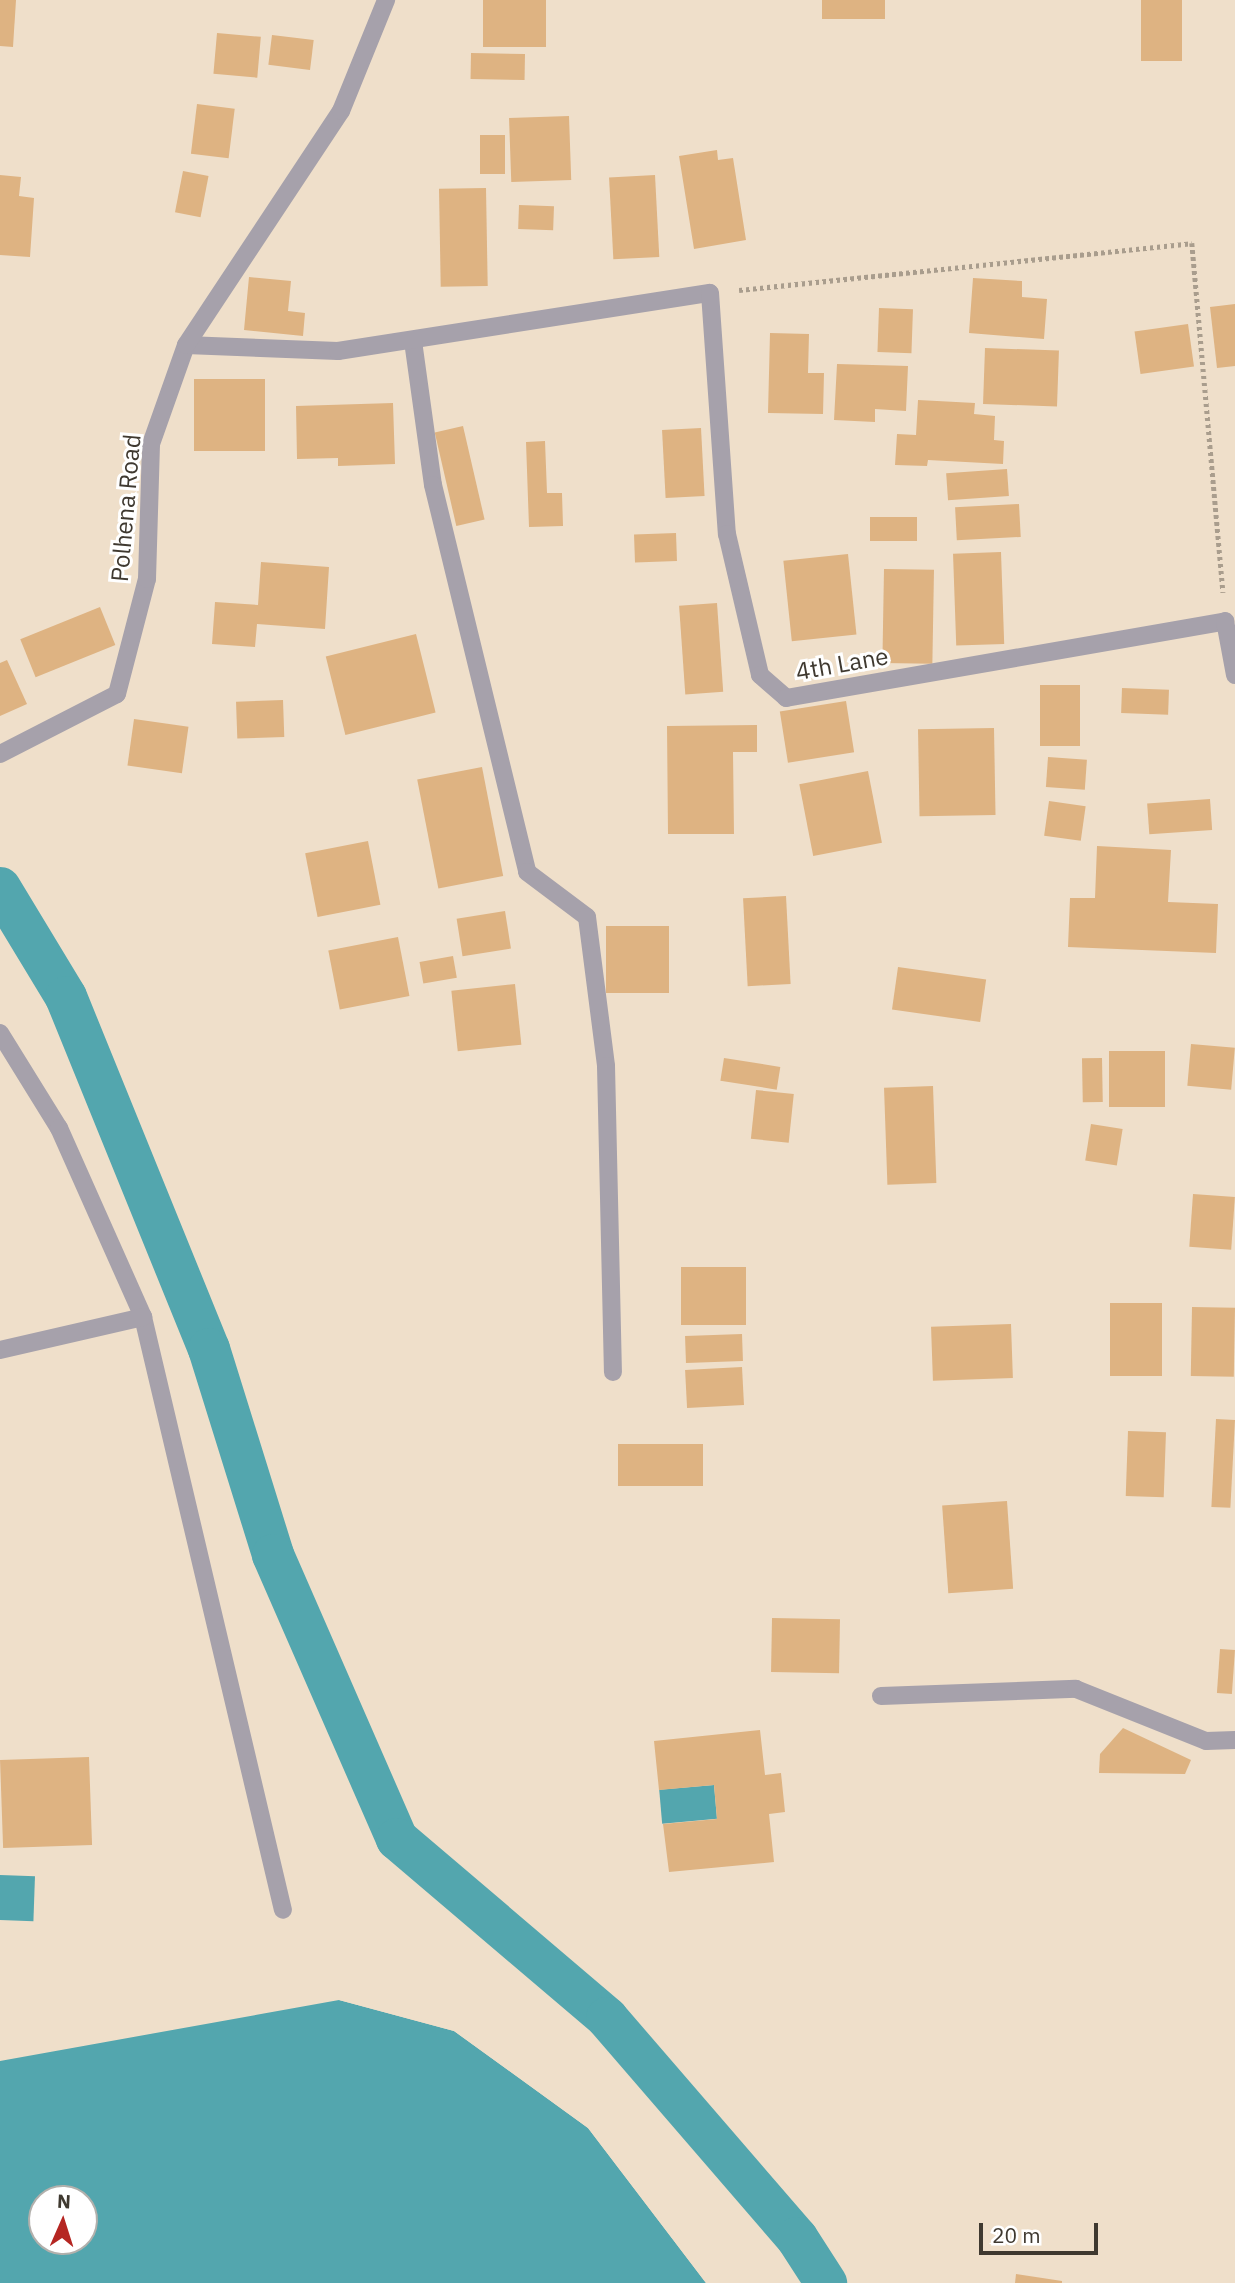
<!DOCTYPE html>
<html>
<head>
<meta charset="utf-8">
<style>
	body { margin:0 }
	#map { position:relative; width:1235px; height:2283px; overflow:hidden; background:#efdfca; font-family:"IBM Plex Sans",sans-serif }
	div>[style] { position:absolute }
	[style*='--x'] { left:calc(var(--x)*1px); top:calc(var(--y)*1px); width:calc(var(--w)*1px); rotate:calc(var(--a)*1deg) }
	.water>* { inset:0; background:#53a6ae; transform-origin:0 0 }
	.pier>* { inset:0; background:#efdfca }
	.canal>* { height:42px; margin:-21px; padding:0 21px; transform-origin:21px; border-radius:21px; background:#53a6ae }
	.building>* { inset:0; background:#deb382; transform-origin:0 0 }
	.path>* { height:4.5px; margin-top:-2.25px; transform-origin:0; background:repeating-linear-gradient(90deg,#a99d8d 0 3.5px,transparent 0 7px) }
	.minor>* { height:18px; margin:-9px; padding:0 9px; transform-origin:9px; border-radius:9px; background:#a6a1ab }
	span { translate:-50% -50%; white-space:nowrap; text-align:center; line-height:1.15; -webkit-text-stroke:6px #fff; paint-order:stroke }
	.street-label { font-size:24px; color:#3f3930 }
	.north { position:absolute; left:28px; top:2185px; width:70px; height:70px; box-sizing:border-box; background:#fff; border:2px solid #b2b0ac; border-radius:50%; rotate:3deg; font-size:19px; font-weight:700; line-height:28px; text-align:center; color:#3f3930 }
	.north::after { content:''; display:block; margin:auto; width:24px; height:32px; background:#b52622; clip-path:polygon(50% 0,100% 100%,50% 72%,0 100%) }
	.scale { position:absolute; left:979px; top:2223px; width:119px; height:32px; box-sizing:border-box; border:4px solid #3f3930; border-top:0; padding-left:9px; font-size:21px; line-height:24px; white-space:nowrap; color:#3f3930; -webkit-text-stroke:5px #fff; paint-order:stroke }
</style>
</head>
<body>
<div id="map">
	<div class="water">
		<div style="left:714px;top:1785px;width:34px;height:55px;rotate:85deg"></div>
		<div style="left:0;top:1875px;width:35px;height:45px;rotate:2deg"></div>
		<div style="clip-path:polygon(evenodd,339px 2000px,454px 2031px,588px 2128px,706px 2283px,0 2283px,0 2061px,339px 2000px,42px 2199px,84px 2199px,84px 2241px,42px 2241px,42px 2199px)"></div>
	</div>
	<div class="pier">
		<div style="clip-path:polygon(341px 1997px,455px 2027px,590px 2125px,710px 2283px,706px 2283px,588px 2128px,454px 2031px,339px 2000px)"></div>
	</div>
	<div class="canal">
		<div style="--x:0;--y:888;--w:127;--a:58.8"></div>
		<div style="--x:66;--y:997;--w:380;--a:67.9"></div>
		<div style="--x:209;--y:1349;--w:216;--a:72.7"></div>
		<div style="--x:273;--y:1555;--w:310;--a:66.4"></div>
		<div style="--x:397;--y:1839;--w:276;--a:40.4"></div>
		<div style="--x:607;--y:2018;--w:291;--a:49.2"></div>
		<div style="--x:797;--y:2238;--w:54;--a:57.2"></div>
	</div>
	<div class="building">
		<div style="clip-path:polygon(0 0,16px 0,13px 47px,0 46px)"></div>
		<div style="left:483px;top:0;width:63px;height:47px"></div>
		<div style="left:822px;top:0;width:63px;height:19px"></div>
		<div style="left:1141px;top:0;width:41px;height:61px"></div>
		<div style="left:217px;top:33px;width:44px;height:41px;rotate:5deg"></div>
		<div style="left:272px;top:35px;width:42px;height:30px;rotate:7deg"></div>
		<div style="left:471px;top:53px;width:54px;height:26px;rotate:1deg"></div>
		<div style="left:197px;top:104px;width:38px;height:50px;rotate:7deg"></div>
		<div style="left:569px;top:116px;width:64px;height:60px;rotate:88deg"></div>
		<div style="left:480px;top:135px;width:25px;height:39px"></div>
		<div style="clip-path:polygon(717px 150px,718px 160px,733px 158px,746px 240px,694px 249px,679px 156px)"></div>
		<div style="left:183px;top:171px;width:26px;height:42px;rotate:11deg"></div>
		<div style="clip-path:polygon(0 175px,21px 177px,19px 196px,34px 198px,30px 257px,0 255px)"></div>
		<div style="left:655px;top:175px;width:82px;height:46px;rotate:87deg"></div>
		<div style="left:486px;top:188px;width:98px;height:47px;rotate:89deg"></div>
		<div style="left:519px;top:205px;width:35px;height:24px;rotate:2deg"></div>
		<div style="clip-path:polygon(249px 277px,291px 281px,288px 311px,305px 313px,303px 336px,244px 330px)"></div>
		<div style="clip-path:polygon(973px 278px,1022px 281px,1022px 297px,1047px 299px,1044px 339px,969px 333px)"></div>
		<div style="clip-path:polygon(1235px 304px,1235px 366px,1217px 368px,1210px 307px)"></div>
		<div style="left:879px;top:308px;width:34px;height:44px;rotate:2deg"></div>
		<div style="left:1188px;top:324px;width:43px;height:54px;rotate:82deg"></div>
		<div style="clip-path:polygon(770px 333px,809px 334px,808px 373px,824px 373px,823px 414px,768px 413px)"></div>
		<div style="left:985px;top:348px;width:74px;height:56px;rotate:2deg"></div>
		<div style="clip-path:polygon(837px 364px,908px 366px,906px 411px,875px 409px,875px 422px,834px 420px)"></div>
		<div style="left:194px;top:379px;width:71px;height:72px"></div>
		<div style="clip-path:polygon(918px 400px,975px 403px,974px 414px,995px 416px,994px 440px,1004px 441px,1003px 464px,928px 460px,927px 466px,895px 465px,897px 434px,916px 435px)"></div>
		<div style="clip-path:polygon(393px 403px,395px 464px,338px 466px,338px 458px,297px 459px,296px 406px)"></div>
		<div style="left:463px;top:426px;width:96px;height:29px;rotate:77deg"></div>
		<div style="left:701px;top:428px;width:68px;height:39px;rotate:87deg"></div>
		<div style="clip-path:polygon(545px 441px,547px 493px,562px 493px,563px 526px,529px 527px,526px 442px)"></div>
		<div style="left:1007px;top:469px;width:27px;height:61px;rotate:86deg"></div>
		<div style="left:1019px;top:504px;width:33px;height:64px;rotate:87deg"></div>
		<div style="left:870px;top:517px;width:47px;height:24px"></div>
		<div style="left:676px;top:533px;width:28px;height:42px;rotate:88deg"></div>
		<div style="left:1001px;top:552px;width:92px;height:48px;rotate:88deg"></div>
		<div style="left:848px;top:554px;width:81px;height:65px;rotate:84deg"></div>
		<div style="clip-path:polygon(261px 562px,329px 567px,325px 629px,257px 624px,255px 647px,212px 644px,215px 602px,258px 605px)"></div>
		<div style="left:884px;top:569px;width:50px;height:94px;rotate:1deg"></div>
		<div style="left:717px;top:603px;width:89px;height:38px;rotate:86deg"></div>
		<div style="left:100px;top:607px;width:41px;height:86px;rotate:68deg"></div>
		<div style="left:416px;top:634px;width:81px;height:93px;rotate:76deg"></div>
		<div style="clip-path:polygon(7px 660px,27px 704px,0 716px,0 663px)"></div>
		<div style="left:1040px;top:685px;width:40px;height:61px"></div>
		<div style="left:1122px;top:688px;width:47px;height:25px;rotate:2deg"></div>
		<div style="left:283px;top:700px;width:37px;height:47px;rotate:88deg"></div>
		<div style="left:846px;top:701px;width:52px;height:67px;rotate:81deg"></div>
		<div style="left:134px;top:719px;width:55px;height:47px;rotate:8deg"></div>
		<div style="clip-path:polygon(757px 725px,757px 752px,733px 752px,734px 834px,668px 834px,667px 726px)"></div>
		<div style="left:994px;top:728px;width:87px;height:76px;rotate:89deg"></div>
		<div style="left:1048px;top:757px;width:39px;height:30px;rotate:4deg"></div>
		<div style="left:482px;top:767px;width:111px;height:66px;rotate:79deg"></div>
		<div style="left:868px;top:771px;width:73px;height:70px;rotate:79deg"></div>
		<div style="left:1210px;top:799px;width:31px;height:63px;rotate:86deg"></div>
		<div style="left:1049px;top:801px;width:37px;height:35px;rotate:8deg"></div>
		<div style="left:368px;top:841px;width:65px;height:64px;rotate:79deg"></div>
		<div style="clip-path:polygon(1097px 846px,1171px 850px,1168px 902px,1218px 904px,1216px 953px,1068px 947px,1070px 898px,1095px 898px)"></div>
		<div style="left:786px;top:896px;width:88px;height:43px;rotate:87deg"></div>
		<div style="left:505px;top:911px;width:38px;height:49px;rotate:81deg"></div>
		<div style="left:606px;top:926px;width:63px;height:67px"></div>
		<div style="left:398px;top:937px;width:60px;height:71px;rotate:79deg"></div>
		<div style="left:453px;top:956px;width:22px;height:34px;rotate:80deg"></div>
		<div style="left:898px;top:967px;width:89px;height:43px;rotate:8deg"></div>
		<div style="left:515px;top:984px;width:61px;height:64px;rotate:84deg"></div>
		<div style="left:1191px;top:1044px;width:44px;height:42px;rotate:5deg"></div>
		<div style="left:1109px;top:1051px;width:56px;height:56px"></div>
		<div style="left:724px;top:1058px;width:57px;height:23px;rotate:9deg"></div>
		<div style="left:1102px;top:1058px;width:44px;height:20px;rotate:89deg"></div>
		<div style="left:933px;top:1086px;width:97px;height:49px;rotate:88deg"></div>
		<div style="left:756px;top:1090px;width:38px;height:49px;rotate:6deg"></div>
		<div style="left:1091px;top:1124px;width:32px;height:37px;rotate:9deg"></div>
		<div style="left:1193px;top:1194px;width:42px;height:53px;rotate:4deg"></div>
		<div style="left:681px;top:1267px;width:65px;height:58px"></div>
		<div style="left:1110px;top:1303px;width:52px;height:73px"></div>
		<div style="left:1192px;top:1307px;width:43px;height:69px;rotate:1deg"></div>
		<div style="left:1011px;top:1324px;width:54px;height:80px;rotate:88deg"></div>
		<div style="left:742px;top:1334px;width:27px;height:57px;rotate:88deg"></div>
		<div style="left:742px;top:1367px;width:38px;height:57px;rotate:87deg"></div>
		<div style="left:1216px;top:1419px;width:19px;height:88px;rotate:3deg"></div>
		<div style="left:1128px;top:1431px;width:38px;height:65px;rotate:2deg"></div>
		<div style="left:618px;top:1444px;width:85px;height:42px"></div>
		<div style="left:1007px;top:1501px;width:88px;height:65px;rotate:86deg"></div>
		<div style="left:772px;top:1618px;width:68px;height:54px;rotate:1deg"></div>
		<div style="left:1220px;top:1649px;width:15px;height:44px;rotate:4deg"></div>
		<div style="clip-path:polygon(1123px 1728px,1191px 1760px,1185px 1774px,1099px 1773px,1100px 1754px)"></div>
		<div style="clip-path:polygon(760px 1730px,765px 1775px,781px 1773px,785px 1812px,769px 1814px,774px 1862px,669px 1872px,663px 1824px,717px 1819px,714px 1785px,659px 1790px,654px 1741px)"></div>
		<div style="left:89px;top:1757px;width:88px;height:89px;rotate:88deg"></div>
		<div style="clip-path:polygon(1016px 2274px,1062px 2281px,1062px 2283px,1015px 2283px)"></div>
	</div>
	<div class="path">
		<div style="--x:739;--y:290;--w:455;--a:-5.9"></div>
		<div style="--x:1192;--y:243;--w:351;--a:84.9"></div>
	</div>
	<div class="minor">
		<div style="--x:413;--y:341;--w:145;--a:82.1"></div>
		<div style="--x:433;--y:485;--w:398;--a:76.3"></div>
		<div style="--x:527;--y:872;--w:75;--a:36.9"></div>
		<div style="--x:587;--y:917;--w:150;--a:82.7"></div>
		<div style="--x:606;--y:1066;--w:306;--a:88.7"></div>
		<div style="--x:186;--y:345;--w:152;--a:2.3"></div>
		<div style="--x:338;--y:351;--w:376;--a:-8.9"></div>
		<div style="--x:710;--y:293;--w:242;--a:86"></div>
		<div style="--x:727;--y:534;--w:145;--a:76.8"></div>
		<div style="--x:760;--y:675;--w:35;--a:41"></div>
		<div style="--x:786;--y:698;--w:446;--a:-9.9"></div>
		<div style="--x:1225;--y:621;--w:55;--a:79.5"></div>
		<div style="--x:0;--y:754;--w:131;--a:-27.1"></div>
		<div style="--x:117;--y:694;--w:119;--a:-75.4"></div>
		<div style="--x:147;--y:579;--w:135;--a:-88.3"></div>
		<div style="--x:151;--y:444;--w:105;--a:-70.5"></div>
		<div style="--x:186;--y:345;--w:281;--a:-56.5"></div>
		<div style="--x:341;--y:111;--w:120;--a:-67.9"></div>
		<div style="--x:0;--y:1033;--w:112;--a:58.2"></div>
		<div style="--x:59;--y:1128;--w:207;--a:66"></div>
		<div style="--x:143;--y:1317;--w:609;--a:76.72"></div>
		<div style="--x:0;--y:1350;--w:147;--a:-13"></div>
		<div style="--x:881;--y:1696;--w:195;--a:-2.1"></div>
		<div style="--x:1076;--y:1689;--w:140;--a:21.8"></div>
		<div style="--x:1206;--y:1741;--w:29;--a:-2"></div>
	</div>
	<div class="street-label">
		<span style="left:126px;top:508px;rotate:-85deg">Polhena Road</span>
		<span style="left:842px;top:664px;rotate:-10deg">4th Lane</span>
	</div>
	<div class="north">N</div>
	<div class="scale">20 m</div>
</div>
</body>
</html>
